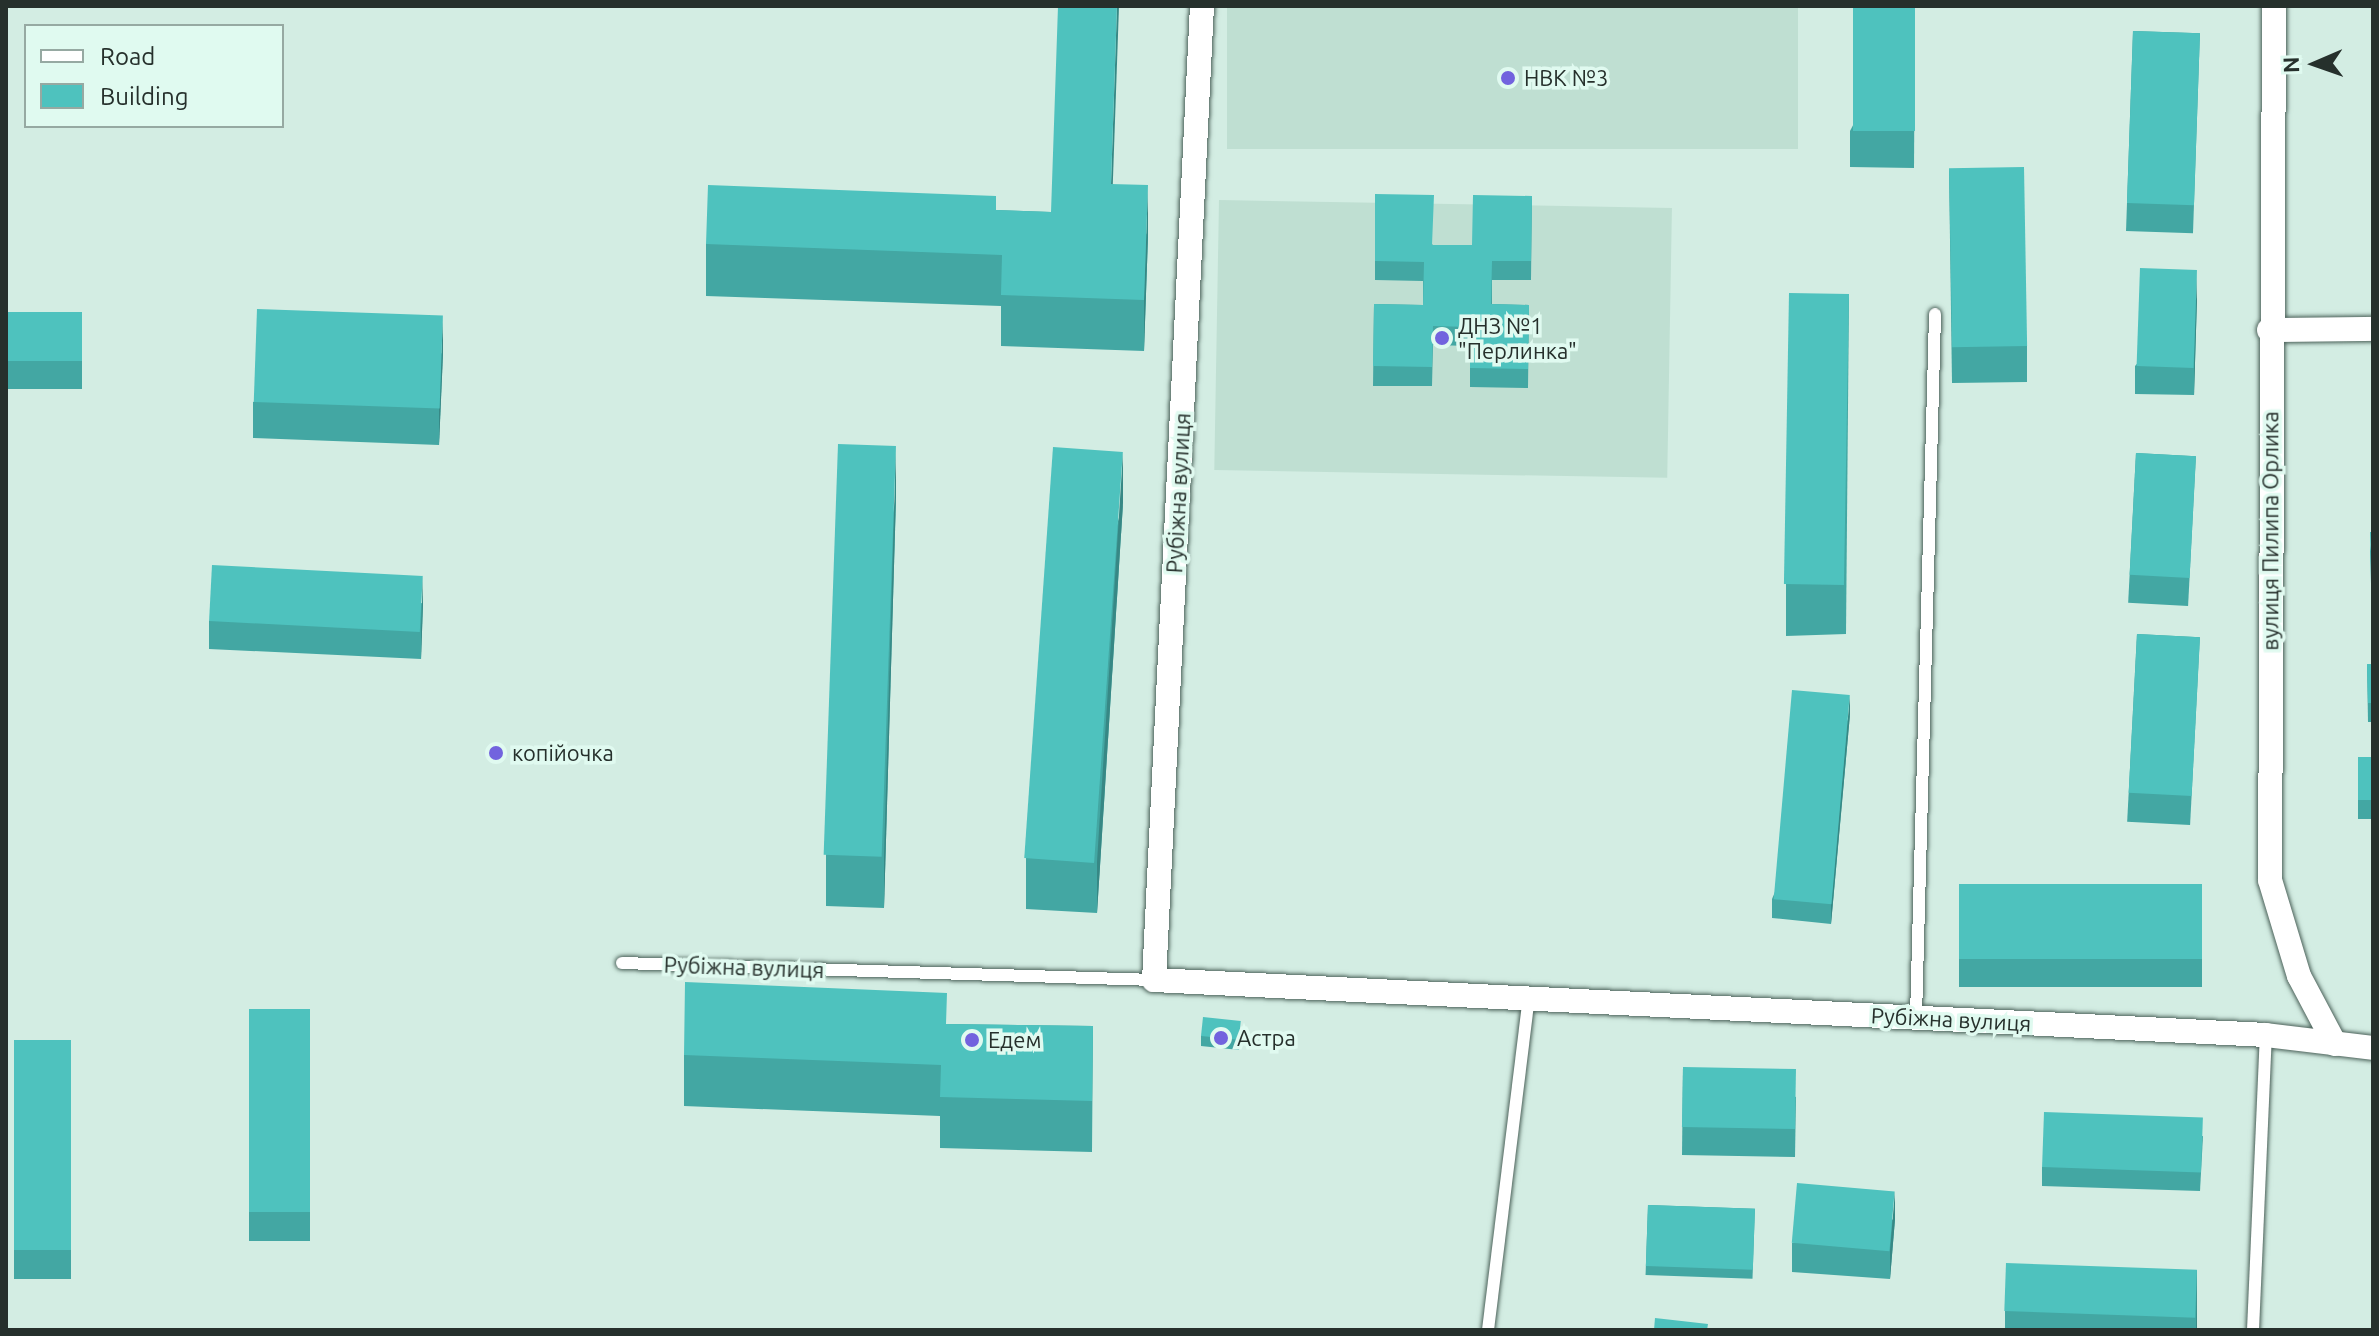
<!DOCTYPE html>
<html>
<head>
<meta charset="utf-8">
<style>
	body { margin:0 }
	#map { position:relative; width:2379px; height:1336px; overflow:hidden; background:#d3ede3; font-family:Ubuntu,sans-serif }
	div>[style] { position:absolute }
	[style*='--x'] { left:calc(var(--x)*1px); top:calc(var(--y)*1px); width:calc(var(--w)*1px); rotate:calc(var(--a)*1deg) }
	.built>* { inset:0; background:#bfdfd2; transform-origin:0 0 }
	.roads { filter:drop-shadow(0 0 2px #4c625a) drop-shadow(0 0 2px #4c625a) }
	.service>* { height:12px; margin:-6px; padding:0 6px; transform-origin:6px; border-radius:6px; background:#fff }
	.minor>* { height:24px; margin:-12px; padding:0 12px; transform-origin:12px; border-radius:12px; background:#fff }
	.wall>* { inset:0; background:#43a7a3; transform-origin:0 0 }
	.shaded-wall>* { inset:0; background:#378885 }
	.building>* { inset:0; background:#4ec2be; transform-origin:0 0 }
	.dots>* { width:22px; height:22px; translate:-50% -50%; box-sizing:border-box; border:4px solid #e0faf0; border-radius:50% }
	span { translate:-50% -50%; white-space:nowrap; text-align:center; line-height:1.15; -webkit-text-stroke:7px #e0faf0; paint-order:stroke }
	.poi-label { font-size:22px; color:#26302c }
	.left { translate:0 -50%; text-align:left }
	.street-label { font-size:22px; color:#26302c }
	.frame { position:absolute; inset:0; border:8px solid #26302c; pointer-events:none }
	.legend { position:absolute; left:24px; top:24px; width:260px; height:104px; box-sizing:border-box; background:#e0faf0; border:2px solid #96a9a2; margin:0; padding:10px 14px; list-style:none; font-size:24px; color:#26302c }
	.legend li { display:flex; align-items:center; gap:16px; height:40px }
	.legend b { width:40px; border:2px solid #96a9a2 }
	.north { position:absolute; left:2275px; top:24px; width:80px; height:80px; -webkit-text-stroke:6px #e0faf0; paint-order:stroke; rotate:268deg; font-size:22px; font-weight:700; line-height:32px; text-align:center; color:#26302c }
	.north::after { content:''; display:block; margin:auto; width:28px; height:36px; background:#26302c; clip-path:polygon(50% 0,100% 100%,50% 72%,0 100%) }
</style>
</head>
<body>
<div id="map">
	<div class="built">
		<div style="left:1227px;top:6px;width:571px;height:143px"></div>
		<div style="left:1219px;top:200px;width:453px;height:270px;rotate:1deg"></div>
	</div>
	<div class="roads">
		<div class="service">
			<div style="--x:622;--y:963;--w:532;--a:1.83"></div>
			<div style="--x:1916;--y:1017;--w:703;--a:-88.45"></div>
			<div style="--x:1488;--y:1330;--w:336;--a:-83"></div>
			<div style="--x:2253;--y:1330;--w:295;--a:-87.5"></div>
		</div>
		<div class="minor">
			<div style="--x:1202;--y:6;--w:975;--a:92.82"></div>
			<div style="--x:1154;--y:980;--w:1113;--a:2.83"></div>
			<div style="--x:2266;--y:1035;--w:108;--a:6.9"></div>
			<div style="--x:2274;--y:6;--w:874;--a:90.26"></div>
			<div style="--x:2270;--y:880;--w:100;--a:73.2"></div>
			<div style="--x:2299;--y:976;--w:77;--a:62.1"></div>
			<div style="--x:2269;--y:330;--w:104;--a:-0.6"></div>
		</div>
	</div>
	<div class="wall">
		<div style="clip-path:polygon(1915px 6px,1914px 168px,1850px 167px,1850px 131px)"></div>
		<div style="left:2133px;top:31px;width:67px;height:200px;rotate:2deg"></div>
		<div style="clip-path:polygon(1949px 169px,2027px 346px,2027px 382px,1952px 383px)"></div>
		<div style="clip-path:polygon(1113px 184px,1148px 236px,1144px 351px,1001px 346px,1001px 306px,706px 296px,706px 244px,996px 210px,1051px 212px)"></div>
		<div style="clip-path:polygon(1375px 194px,1433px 245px,1472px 245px,1532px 196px,1531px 280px,1492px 280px,1492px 304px,1529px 305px,1528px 388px,1470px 387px,1470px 346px,1433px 345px,1432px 386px,1373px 386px,1374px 304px,1423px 305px,1423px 281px,1375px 280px)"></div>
		<div style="clip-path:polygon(1849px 294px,1846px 634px,1786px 636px,1786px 584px)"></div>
		<div style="clip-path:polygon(2197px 298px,2194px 395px,2135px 394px,2135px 366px)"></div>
		<div style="left:6px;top:312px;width:76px;height:77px"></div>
		<div style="clip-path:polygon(443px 353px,439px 445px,253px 438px,253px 402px)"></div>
		<div style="left:2136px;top:453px;width:60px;height:150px;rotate:3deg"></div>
		<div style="clip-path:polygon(896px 497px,884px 908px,826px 906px,826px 855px)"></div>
		<div style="clip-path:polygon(1123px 503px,1097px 913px,1026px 909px,1026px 858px)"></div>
		<div style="clip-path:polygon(2373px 532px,2373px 616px,2372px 616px,2370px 551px)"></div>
		<div style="clip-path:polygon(423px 603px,421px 659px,209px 649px,209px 621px)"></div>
		<div style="left:2137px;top:634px;width:63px;height:188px;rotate:3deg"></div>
		<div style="clip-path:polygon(2367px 664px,2373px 664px,2373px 722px,2368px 722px)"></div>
		<div style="clip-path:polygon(1850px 714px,1831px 924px,1772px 918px,1772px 899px)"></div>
		<div style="left:2373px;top:757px;width:62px;height:15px;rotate:90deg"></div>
		<div style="left:2202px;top:884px;width:103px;height:243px;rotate:90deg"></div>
		<div style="left:249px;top:1009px;width:61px;height:232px"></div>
		<div style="clip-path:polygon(947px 1024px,1093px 1026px,1092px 1152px,940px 1148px,940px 1116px,684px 1106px,684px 1055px)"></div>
		<div style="clip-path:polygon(1241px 1030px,1239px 1050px,1201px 1046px,1201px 1036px)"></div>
		<div style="left:14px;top:1040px;width:57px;height:239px"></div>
		<div style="clip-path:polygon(1683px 1067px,1796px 1097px,1795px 1157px,1682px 1155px)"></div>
		<div style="clip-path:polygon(2203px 1136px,2200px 1191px,2042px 1186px,2042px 1167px)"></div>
		<div style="left:1648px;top:1205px;width:107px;height:70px;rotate:2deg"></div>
		<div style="clip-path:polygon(1895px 1219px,1890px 1279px,1792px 1272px,1792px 1243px)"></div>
		<div style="clip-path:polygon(2197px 1270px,2197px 1330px,2005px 1330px,2005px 1311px)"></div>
	</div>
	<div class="shaded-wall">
		<div style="clip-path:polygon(1117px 6px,1119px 6px,1111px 235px,1111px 184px)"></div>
		<div style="clip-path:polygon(1148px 185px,1148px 236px,1144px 351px,1144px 300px)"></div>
		<div style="clip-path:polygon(2197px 270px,2197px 298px,2194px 395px,2194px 367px)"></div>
		<div style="clip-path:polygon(443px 317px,443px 353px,439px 445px,439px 409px)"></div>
		<div style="clip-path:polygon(896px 446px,896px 497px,884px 908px,884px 857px)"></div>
		<div style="clip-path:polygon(1123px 452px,1123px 503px,1097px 913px,1097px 862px)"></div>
		<div style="clip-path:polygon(423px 575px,423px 603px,421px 659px,421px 631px)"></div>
		<div style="clip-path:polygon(1850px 695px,1850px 714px,1831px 924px,1831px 904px)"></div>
		<div style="clip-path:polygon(1895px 1191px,1895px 1219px,1890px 1279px,1890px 1251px)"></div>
		<div style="clip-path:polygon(2197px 1270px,2197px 1330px,2196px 1330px)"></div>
	</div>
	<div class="building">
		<div style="clip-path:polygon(1058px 6px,1117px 6px,1111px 184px,1148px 185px,1144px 300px,1001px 295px,1002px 255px,706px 244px,708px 185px,996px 196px,996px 210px,1051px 212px)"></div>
		<div style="left:1853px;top:6px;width:62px;height:125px"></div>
		<div style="left:2133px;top:31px;width:67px;height:172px;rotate:2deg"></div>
		<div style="left:2024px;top:167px;width:179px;height:75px;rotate:89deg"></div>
		<div style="clip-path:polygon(1375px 194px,1434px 195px,1432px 245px,1472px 245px,1473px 195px,1532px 196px,1531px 261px,1492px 261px,1491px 304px,1529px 305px,1528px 369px,1470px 368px,1470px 327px,1433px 326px,1432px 367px,1373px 366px,1374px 304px,1423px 305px,1424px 262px,1375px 261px)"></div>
		<div style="left:2140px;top:268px;width:57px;height:98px;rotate:2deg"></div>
		<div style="left:1789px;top:293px;width:60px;height:291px;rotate:1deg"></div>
		<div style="left:257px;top:309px;width:186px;height:93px;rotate:2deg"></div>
		<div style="left:6px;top:312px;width:76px;height:49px"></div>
		<div style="left:838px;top:444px;width:58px;height:411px;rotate:2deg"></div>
		<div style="left:1053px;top:447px;width:70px;height:412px;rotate:4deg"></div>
		<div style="left:2136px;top:453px;width:60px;height:122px;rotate:3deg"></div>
		<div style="clip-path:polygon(2370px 532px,2373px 532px,2373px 597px,2372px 597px)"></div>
		<div style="left:212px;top:565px;width:211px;height:56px;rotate:3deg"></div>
		<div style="left:2137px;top:634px;width:63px;height:159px;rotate:3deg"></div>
		<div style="clip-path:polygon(2367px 664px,2373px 664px,2373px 703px,2368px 703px)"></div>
		<div style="left:1792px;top:690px;width:58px;height:210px;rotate:5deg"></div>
		<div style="left:2373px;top:757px;width:43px;height:15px;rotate:90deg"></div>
		<div style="left:2202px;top:884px;width:75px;height:243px;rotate:90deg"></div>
		<div style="clip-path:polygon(685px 982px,947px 993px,946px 1024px,1093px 1026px,1092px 1101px,940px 1097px,941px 1065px,684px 1055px)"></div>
		<div style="left:249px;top:1009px;width:61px;height:203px"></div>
		<div style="left:1203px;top:1017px;width:38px;height:19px;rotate:6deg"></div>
		<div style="left:14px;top:1040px;width:57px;height:210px"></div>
		<div style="left:1683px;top:1067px;width:113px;height:60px;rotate:1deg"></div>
		<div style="left:2044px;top:1112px;width:159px;height:55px;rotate:2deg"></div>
		<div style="left:1797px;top:1183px;width:98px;height:60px;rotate:5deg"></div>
		<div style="left:1648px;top:1205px;width:107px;height:61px;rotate:2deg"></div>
		<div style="left:2006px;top:1263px;width:191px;height:48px;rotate:2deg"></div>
		<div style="clip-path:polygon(1655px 1318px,1708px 1324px,1707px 1330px,1654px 1330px)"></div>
	</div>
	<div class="dots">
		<div style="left:1508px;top:78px;background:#7263de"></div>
		<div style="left:1442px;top:338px;background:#7263de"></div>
		<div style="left:496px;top:753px;background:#7263de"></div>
		<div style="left:1221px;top:1038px;background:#7263de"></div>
		<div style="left:972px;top:1040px;background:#7263de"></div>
	</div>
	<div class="poi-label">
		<span class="left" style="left:1524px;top:78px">НВК №3</span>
		<span class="left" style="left:1458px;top:338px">ДНЗ №1<br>"Перлинка"</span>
		<span class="left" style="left:512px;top:753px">копійочка</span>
		<span class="left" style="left:1237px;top:1038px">Астра</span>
		<span class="left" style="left:988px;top:1040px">Едем</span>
	</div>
	<div class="street-label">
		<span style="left:1178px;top:493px;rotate:-87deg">Рубіжна вулиця</span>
		<span style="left:2270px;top:531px;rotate:-90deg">вулиця Пилипа Орлика</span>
		<span style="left:744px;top:967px;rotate:2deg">Рубіжна вулиця</span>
		<span style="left:1951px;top:1019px;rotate:3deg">Рубіжна вулиця</span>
	</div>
	<div class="frame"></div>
	<ul class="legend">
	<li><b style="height:10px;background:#fff"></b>Road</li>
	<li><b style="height:22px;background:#4ec2be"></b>Building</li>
	</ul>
	<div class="north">N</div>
</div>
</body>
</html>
